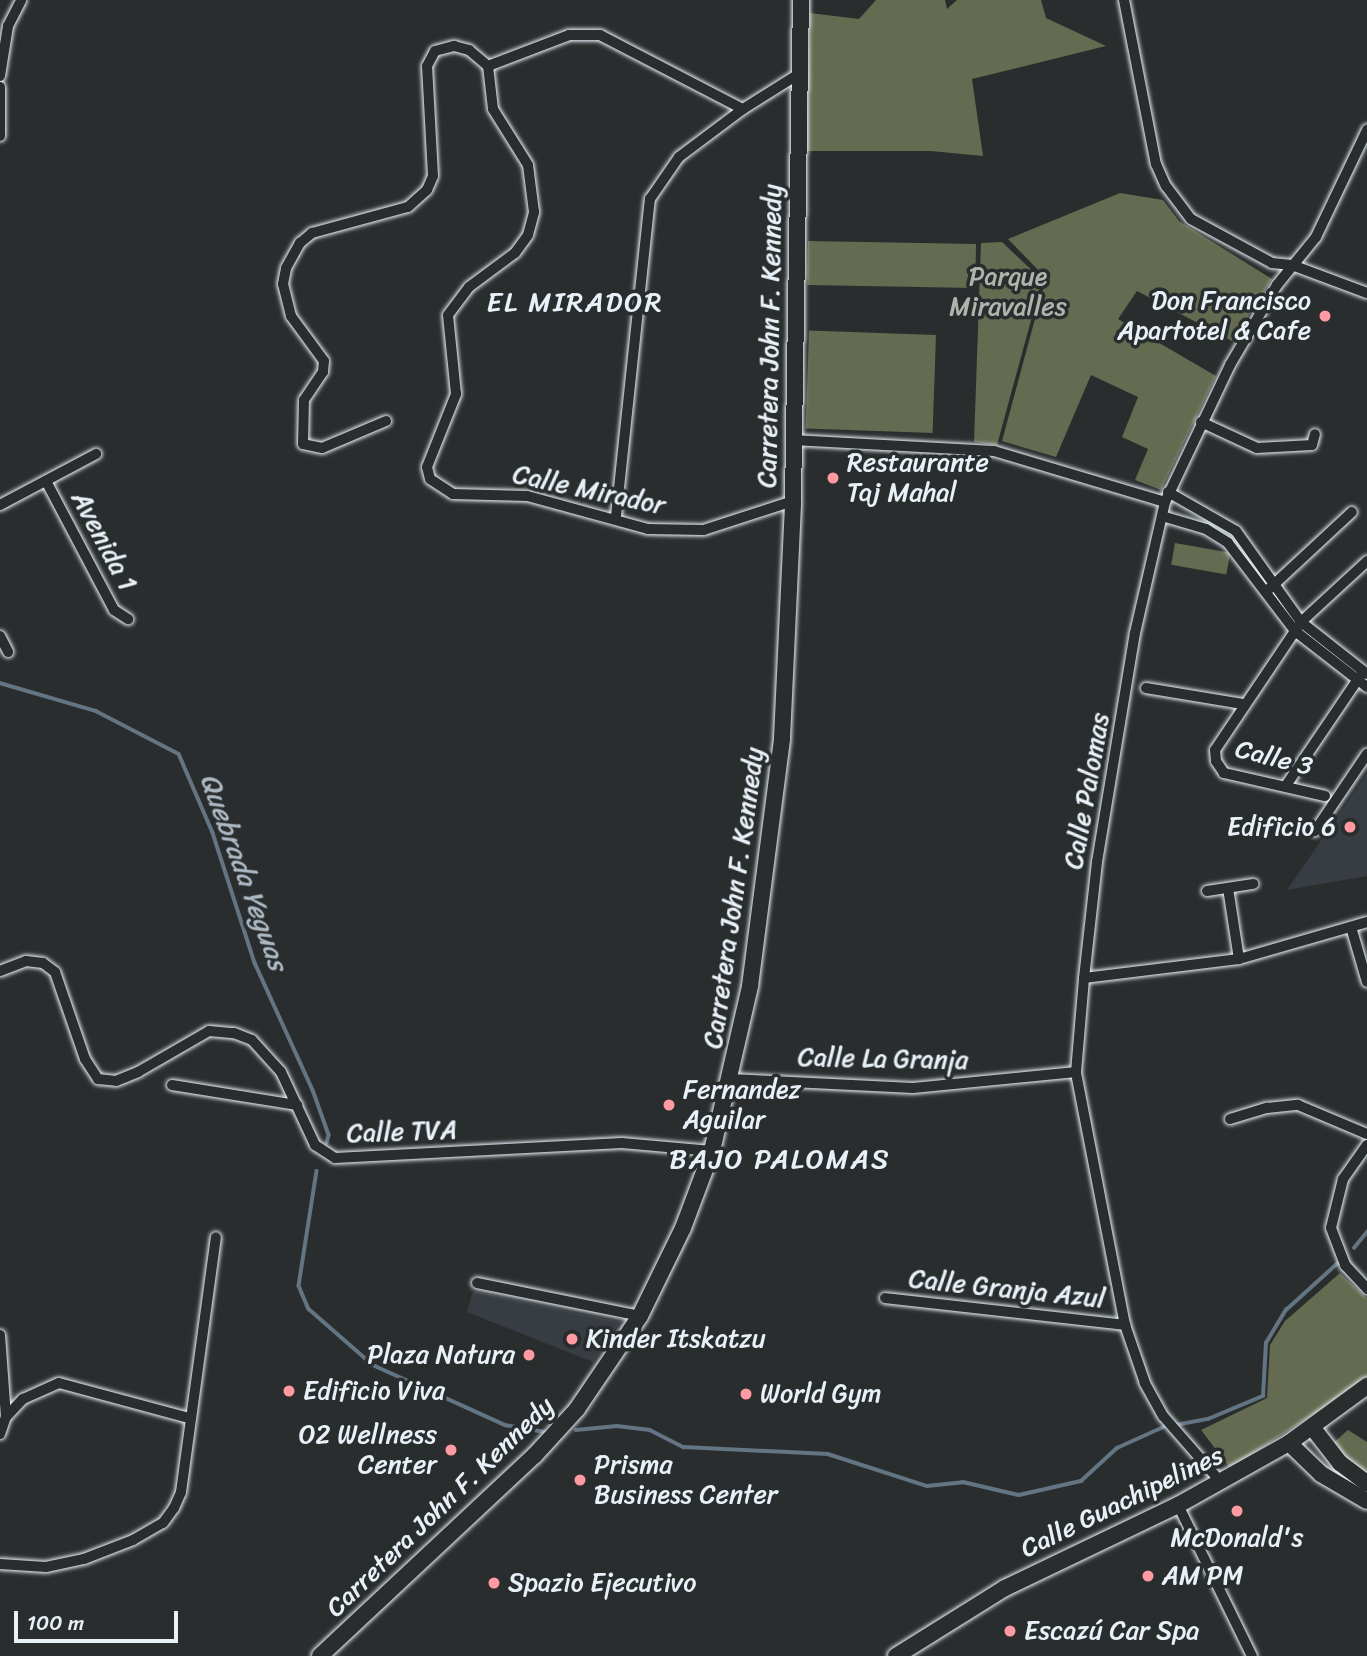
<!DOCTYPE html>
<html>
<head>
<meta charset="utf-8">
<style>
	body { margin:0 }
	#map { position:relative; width:1367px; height:1656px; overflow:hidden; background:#2a2d2e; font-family:Sriracha,sans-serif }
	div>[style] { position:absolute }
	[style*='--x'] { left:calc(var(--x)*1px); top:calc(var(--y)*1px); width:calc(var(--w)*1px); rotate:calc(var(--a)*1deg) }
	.built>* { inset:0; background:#383d43 }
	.green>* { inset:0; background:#646b50; transform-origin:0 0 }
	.stream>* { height:3.5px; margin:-1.75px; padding:0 1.75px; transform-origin:1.75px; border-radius:1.75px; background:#637482 }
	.roads { filter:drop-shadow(0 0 2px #e8f1f8) drop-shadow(0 0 2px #e8f1f8) }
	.street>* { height:10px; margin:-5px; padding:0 5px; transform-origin:5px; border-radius:5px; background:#2a2d2e }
	.secondary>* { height:16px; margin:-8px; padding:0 8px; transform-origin:8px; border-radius:8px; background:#2a2d2e }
	.dots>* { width:19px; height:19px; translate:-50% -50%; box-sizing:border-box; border:4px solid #2a2d2e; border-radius:50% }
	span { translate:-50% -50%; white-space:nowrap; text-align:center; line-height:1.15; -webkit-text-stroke:7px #2a2d2e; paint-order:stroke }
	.park-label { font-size:26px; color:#adb5ac }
	.poi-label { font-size:26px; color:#e8f1f8 }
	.right { translate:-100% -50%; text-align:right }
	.left { translate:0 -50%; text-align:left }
	.street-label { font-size:26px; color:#e8f1f8 }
	.neighbourhood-label { font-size:28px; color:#e8f1f8; letter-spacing:2px }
	.water-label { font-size:28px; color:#acb9c3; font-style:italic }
	.scale { position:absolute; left:14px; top:1611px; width:164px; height:32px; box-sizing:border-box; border:4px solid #e8f1f8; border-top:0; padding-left:9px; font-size:21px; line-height:24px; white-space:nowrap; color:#e8f1f8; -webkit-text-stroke:5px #2a2d2e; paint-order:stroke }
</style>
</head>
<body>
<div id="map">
	<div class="built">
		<div style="clip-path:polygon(1367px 774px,1367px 876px,1287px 890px,1320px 842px)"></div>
		<div style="clip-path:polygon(473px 1291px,620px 1322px,593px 1362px,467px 1312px)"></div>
	</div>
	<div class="green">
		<div style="clip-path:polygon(876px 0,945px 0,947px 9px,957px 0,1041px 0,1046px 18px,1106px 46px,972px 79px,983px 156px,931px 151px,806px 151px,810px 13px,859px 19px)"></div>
		<div style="clip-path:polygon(1120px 193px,1163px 200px,1179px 221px,1272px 279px,1232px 341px,1137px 291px,1118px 319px,1216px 376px,1161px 490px,1135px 480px,1148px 449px,1122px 437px,1138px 397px,1091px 375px,1056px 457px,1002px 441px,1046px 278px,1008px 239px)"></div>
		<div style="clip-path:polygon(1002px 242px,1042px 280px,997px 445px,974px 442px,981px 243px)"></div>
		<div style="left:976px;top:244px;width:44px;height:168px;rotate:91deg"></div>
		<div style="left:936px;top:335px;width:98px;height:127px;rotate:92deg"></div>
		<div style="left:1175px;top:543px;width:56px;height:22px;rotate:10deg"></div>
		<div style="clip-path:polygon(1340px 1273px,1367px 1298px,1367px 1380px,1230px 1468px,1201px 1430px,1267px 1398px,1270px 1345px,1285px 1321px)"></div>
		<div style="clip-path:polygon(1348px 1430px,1367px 1442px,1367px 1474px,1354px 1468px,1332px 1444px)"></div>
	</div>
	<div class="stream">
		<div style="--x:0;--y:683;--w:100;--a:16.3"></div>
		<div style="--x:96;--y:711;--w:93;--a:27.4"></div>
		<div style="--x:179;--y:754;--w:86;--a:66.7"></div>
		<div style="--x:213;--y:833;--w:137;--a:72.1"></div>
		<div style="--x:255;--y:963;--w:140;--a:65.5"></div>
		<div style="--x:313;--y:1090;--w:48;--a:70.4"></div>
		<div style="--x:329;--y:1135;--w:8;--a:104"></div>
		<div style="--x:317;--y:1171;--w:116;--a:98.9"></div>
		<div style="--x:299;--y:1286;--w:25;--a:67"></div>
		<div style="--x:309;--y:1309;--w:85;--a:41.2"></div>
		<div style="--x:373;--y:1365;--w:145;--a:24.4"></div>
		<div style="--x:505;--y:1425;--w:40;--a:10"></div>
		<div style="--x:1354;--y:1248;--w:21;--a:-51"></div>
		<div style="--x:1176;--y:1425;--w:33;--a:-11"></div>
		<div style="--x:1208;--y:1419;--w:60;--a:-22.7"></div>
		<div style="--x:1263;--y:1396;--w:53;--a:-86.8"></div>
		<div style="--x:1266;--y:1343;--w:39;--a:-59"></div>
		<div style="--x:1286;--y:1310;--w:70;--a:-42.1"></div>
		<div style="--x:576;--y:1430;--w:41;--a:-5.6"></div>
		<div style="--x:617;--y:1426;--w:33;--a:7"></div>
		<div style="--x:650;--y:1430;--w:38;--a:27"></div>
		<div style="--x:684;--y:1447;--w:144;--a:2.8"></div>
		<div style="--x:828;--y:1454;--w:104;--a:17.9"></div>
		<div style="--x:927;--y:1486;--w:36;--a:-6"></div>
		<div style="--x:963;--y:1482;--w:57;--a:13.1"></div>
		<div style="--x:1019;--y:1495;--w:64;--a:-12.7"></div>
		<div style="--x:1081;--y:1481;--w:49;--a:-42.5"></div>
		<div style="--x:1117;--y:1448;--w:56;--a:-24.3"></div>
	</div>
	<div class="roads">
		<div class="street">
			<div style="--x:1124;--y:0;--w:167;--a:79"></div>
			<div style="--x:1156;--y:164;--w:24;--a:66"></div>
			<div style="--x:1166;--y:186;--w:41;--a:52.9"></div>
			<div style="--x:1191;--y:219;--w:92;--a:28.5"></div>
			<div style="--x:1272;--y:263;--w:20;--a:6"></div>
			<div style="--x:1292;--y:265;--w:80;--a:20.5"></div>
			<div style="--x:0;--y:76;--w:51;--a:-80.9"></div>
			<div style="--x:8;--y:26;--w:29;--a:-63"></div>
			<div style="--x:0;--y:87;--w:49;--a:90"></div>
			<div style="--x:386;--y:421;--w:69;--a:157.1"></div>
			<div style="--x:322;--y:448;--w:19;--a:-168"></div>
			<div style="--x:303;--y:444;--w:44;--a:-88.7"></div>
			<div style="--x:304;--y:400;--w:34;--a:-56"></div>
			<div style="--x:323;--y:372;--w:11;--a:-85"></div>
			<div style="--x:324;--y:361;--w:56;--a:-126.3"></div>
			<div style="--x:291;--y:316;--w:33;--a:-104"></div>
			<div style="--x:283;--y:284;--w:16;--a:-79"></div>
			<div style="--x:286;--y:268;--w:29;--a:-61"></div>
			<div style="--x:300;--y:243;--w:16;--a:-40"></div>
			<div style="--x:312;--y:233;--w:99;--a:-15.2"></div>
			<div style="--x:408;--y:207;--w:25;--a:-42"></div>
			<div style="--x:427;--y:190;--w:15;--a:-67"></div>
			<div style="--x:433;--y:176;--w:110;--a:-93.1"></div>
			<div style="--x:427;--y:66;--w:17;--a:-62"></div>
			<div style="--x:435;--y:51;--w:20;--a:-15"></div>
			<div style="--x:454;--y:46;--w:16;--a:15"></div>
			<div style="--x:469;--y:50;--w:25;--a:40"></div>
			<div style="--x:1201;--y:422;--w:62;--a:24.9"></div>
			<div style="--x:1257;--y:448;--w:55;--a:-3.1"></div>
			<div style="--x:1312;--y:445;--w:11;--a:-75"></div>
			<div style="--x:793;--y:440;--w:201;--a:3.1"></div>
			<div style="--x:994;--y:451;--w:178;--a:16.6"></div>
			<div style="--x:46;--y:481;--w:146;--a:62.2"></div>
			<div style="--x:114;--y:610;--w:17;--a:33"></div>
			<div style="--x:1168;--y:492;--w:78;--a:29.8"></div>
			<div style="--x:1236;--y:531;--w:112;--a:54.5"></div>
			<div style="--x:1301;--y:622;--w:84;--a:38.2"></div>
			<div style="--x:793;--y:501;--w:94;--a:162"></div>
			<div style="--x:704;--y:530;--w:56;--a:-179"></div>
			<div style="--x:648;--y:529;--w:125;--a:-164.7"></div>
			<div style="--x:527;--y:496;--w:74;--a:-178.5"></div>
			<div style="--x:453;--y:494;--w:27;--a:-147"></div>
			<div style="--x:430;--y:479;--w:12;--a:-104"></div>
			<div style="--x:427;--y:467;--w:79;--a:-68.3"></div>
			<div style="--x:456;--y:394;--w:79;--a:-95.8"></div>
			<div style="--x:448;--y:315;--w:35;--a:-53"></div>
			<div style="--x:469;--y:287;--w:57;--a:-36.5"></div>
			<div style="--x:515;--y:253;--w:22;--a:-54"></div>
			<div style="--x:528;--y:235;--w:24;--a:-75"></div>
			<div style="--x:534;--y:212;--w:47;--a:-97.3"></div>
			<div style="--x:528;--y:165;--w:66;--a:-122"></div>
			<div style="--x:493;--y:109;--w:43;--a:-96.6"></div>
			<div style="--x:488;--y:66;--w:87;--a:-20.9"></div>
			<div style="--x:569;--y:35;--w:31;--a:0"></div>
			<div style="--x:600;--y:35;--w:161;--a:27.4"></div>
			<div style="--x:743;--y:109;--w:64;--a:-32.2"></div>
			<div style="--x:0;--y:505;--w:109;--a:-28"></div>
			<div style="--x:616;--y:516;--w:319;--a:-83.9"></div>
			<div style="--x:650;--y:199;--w:51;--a:-55.4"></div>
			<div style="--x:679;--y:157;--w:80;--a:-36.9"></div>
			<div style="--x:1162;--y:516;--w:46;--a:16.5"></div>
			<div style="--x:1206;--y:529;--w:26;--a:32"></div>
			<div style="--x:1228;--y:543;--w:111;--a:52.7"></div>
			<div style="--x:1295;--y:631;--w:91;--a:37.9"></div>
			<div style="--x:1269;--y:589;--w:113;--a:-42.9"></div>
			<div style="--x:0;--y:636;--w:18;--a:63"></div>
			<div style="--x:1146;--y:688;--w:98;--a:9.4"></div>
			<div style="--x:1287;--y:784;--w:130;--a:-55.9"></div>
			<div style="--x:1325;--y:796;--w:104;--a:-167.2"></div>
			<div style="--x:1224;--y:773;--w:14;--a:-124"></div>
			<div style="--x:1216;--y:761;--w:11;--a:-95"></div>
			<div style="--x:1215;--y:750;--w:154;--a:-56.1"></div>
			<div style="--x:1301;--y:622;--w:90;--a:-42.7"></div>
			<div style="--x:1315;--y:831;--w:93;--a:-56"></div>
			<div style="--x:1228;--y:888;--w:72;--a:81.2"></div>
			<div style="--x:1207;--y:891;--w:47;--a:-8.7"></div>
			<div style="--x:1351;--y:927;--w:57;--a:73.8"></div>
			<div style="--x:0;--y:971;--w:28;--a:-21"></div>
			<div style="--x:26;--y:961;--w:17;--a:7"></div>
			<div style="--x:43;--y:963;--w:15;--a:37"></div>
			<div style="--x:55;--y:972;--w:92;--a:71"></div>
			<div style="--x:85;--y:1059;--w:24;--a:57"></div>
			<div style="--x:98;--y:1079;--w:18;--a:6"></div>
			<div style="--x:116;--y:1081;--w:24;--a:-22"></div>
			<div style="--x:138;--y:1072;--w:82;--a:-30"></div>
			<div style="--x:209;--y:1031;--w:25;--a:5"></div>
			<div style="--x:234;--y:1033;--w:19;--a:21"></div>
			<div style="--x:252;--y:1040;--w:43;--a:47.8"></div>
			<div style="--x:281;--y:1072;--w:81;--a:65"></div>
			<div style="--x:315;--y:1145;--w:24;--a:33"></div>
			<div style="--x:335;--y:1158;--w:287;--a:-3"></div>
			<div style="--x:622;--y:1143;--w:90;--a:5.1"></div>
			<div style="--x:1084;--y:978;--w:156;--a:-7"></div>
			<div style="--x:1239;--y:959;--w:133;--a:-16.1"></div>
			<div style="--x:731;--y:1079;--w:182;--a:2.8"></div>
			<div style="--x:913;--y:1088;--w:164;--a:-5.6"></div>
			<div style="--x:172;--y:1085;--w:127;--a:9.1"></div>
			<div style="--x:1230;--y:1119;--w:39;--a:-17"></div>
			<div style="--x:1267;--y:1108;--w:31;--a:-6"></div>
			<div style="--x:1298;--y:1105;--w:75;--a:22.8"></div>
			<div style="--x:1367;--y:1145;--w:42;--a:125.2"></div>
			<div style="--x:1343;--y:1179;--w:50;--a:103.8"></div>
			<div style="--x:1331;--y:1228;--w:40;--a:69"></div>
			<div style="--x:1345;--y:1265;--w:33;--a:47"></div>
			<div style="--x:477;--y:1283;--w:166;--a:11.4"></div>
			<div style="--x:885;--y:1298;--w:242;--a:6.4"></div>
			<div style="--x:0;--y:1335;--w:82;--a:85.8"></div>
			<div style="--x:0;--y:1434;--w:18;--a:-71"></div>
			<div style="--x:6;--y:1417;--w:25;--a:-47"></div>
			<div style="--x:23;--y:1399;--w:39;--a:-24"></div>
			<div style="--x:59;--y:1383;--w:135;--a:15.1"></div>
			<div style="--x:1220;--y:1481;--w:86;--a:-131.2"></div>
			<div style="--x:1163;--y:1416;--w:38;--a:-119"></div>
			<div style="--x:1145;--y:1383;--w:61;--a:-109"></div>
			<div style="--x:1125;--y:1325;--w:258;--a:-101"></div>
			<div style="--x:1076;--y:1072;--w:94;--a:-85.1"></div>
			<div style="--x:1084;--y:978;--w:117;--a:-83.6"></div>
			<div style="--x:1097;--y:862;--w:232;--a:-80.6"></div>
			<div style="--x:1135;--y:633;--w:134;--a:-77.1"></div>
			<div style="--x:1165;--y:502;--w:152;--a:-64.6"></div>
			<div style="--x:1230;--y:365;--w:93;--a:-59.6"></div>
			<div style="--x:1277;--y:285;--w:62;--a:-50.9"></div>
			<div style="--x:1316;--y:237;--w:119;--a:-64.5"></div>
			<div style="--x:1178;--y:1505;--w:168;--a:63.9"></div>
			<div style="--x:0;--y:1564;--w:46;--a:3.7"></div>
			<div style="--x:46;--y:1567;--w:39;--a:-12"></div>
			<div style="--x:84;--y:1559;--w:53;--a:-21.2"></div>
			<div style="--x:133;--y:1540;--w:34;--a:-30"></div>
			<div style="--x:163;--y:1523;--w:19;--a:-54"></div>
			<div style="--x:174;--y:1508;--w:17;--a:-66"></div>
			<div style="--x:181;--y:1492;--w:257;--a:-82.2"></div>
		</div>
		<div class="secondary">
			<div style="--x:1312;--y:1427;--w:46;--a:52.1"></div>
			<div style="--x:1340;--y:1463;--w:34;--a:37"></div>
			<div style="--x:1289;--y:1443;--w:45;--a:44.1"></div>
			<div style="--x:1321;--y:1474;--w:53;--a:30.4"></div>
			<div style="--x:320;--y:1656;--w:293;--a:-43.1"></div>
			<div style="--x:534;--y:1456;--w:64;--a:-47.5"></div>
			<div style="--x:577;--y:1409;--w:112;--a:-55.9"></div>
			<div style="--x:640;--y:1316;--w:98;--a:-64"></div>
			<div style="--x:683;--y:1228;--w:82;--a:-69.4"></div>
			<div style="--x:712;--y:1151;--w:169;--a:-77"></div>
			<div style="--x:750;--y:986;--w:250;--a:-82.6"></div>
			<div style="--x:782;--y:738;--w:237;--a:-87.3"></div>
			<div style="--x:793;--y:501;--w:501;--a:-89.09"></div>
			<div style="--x:896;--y:1656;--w:128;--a:-32"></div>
			<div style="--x:1005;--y:1588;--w:192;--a:-25.6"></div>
			<div style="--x:1178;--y:1505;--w:127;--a:-29.2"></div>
			<div style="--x:1289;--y:1443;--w:97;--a:-36.2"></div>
		</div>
	</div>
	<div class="dots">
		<div style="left:1325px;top:316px;background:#ff9aa2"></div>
		<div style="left:833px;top:478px;background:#ff9aa2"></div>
		<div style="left:1350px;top:827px;background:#ff9aa2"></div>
		<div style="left:669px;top:1105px;background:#ff9aa2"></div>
		<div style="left:572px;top:1339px;background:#ff9aa2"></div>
		<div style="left:529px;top:1355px;background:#ff9aa2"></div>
		<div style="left:289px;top:1391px;background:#ff9aa2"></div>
		<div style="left:746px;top:1394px;background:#ff9aa2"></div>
		<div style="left:451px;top:1450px;background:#ff9aa2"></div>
		<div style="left:580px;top:1480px;background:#ff9aa2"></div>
		<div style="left:1237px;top:1511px;background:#ff9aa2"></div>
		<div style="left:1148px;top:1576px;background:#ff9aa2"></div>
		<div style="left:494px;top:1583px;background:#ff9aa2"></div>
		<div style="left:1010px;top:1631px;background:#ff9aa2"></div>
	</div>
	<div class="park-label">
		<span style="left:1008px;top:292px">Parque<br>Miravalles</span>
	</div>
	<div class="poi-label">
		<span class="right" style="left:1311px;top:316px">Don Francisco<br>Apartotel &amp; Cafe</span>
		<span class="left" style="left:847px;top:478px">Restaurante<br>Taj Mahal</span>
		<span class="right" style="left:1336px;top:827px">Edificio 6</span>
		<span class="left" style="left:683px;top:1105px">Fernandez<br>Aguilar</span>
		<span class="left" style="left:586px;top:1339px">Kinder Itskatzu</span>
		<span class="right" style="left:515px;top:1355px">Plaza Natura</span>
		<span class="left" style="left:303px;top:1391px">Edificio Viva</span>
		<span class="left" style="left:760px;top:1394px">World Gym</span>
		<span class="right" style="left:437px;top:1450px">O2 Wellness<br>Center</span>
		<span class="left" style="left:594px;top:1480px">Prisma<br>Business Center</span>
		<span style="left:1237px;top:1538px">McDonald's</span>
		<span class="left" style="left:1162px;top:1576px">AM PM</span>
		<span class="left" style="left:508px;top:1583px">Spazio Ejecutivo</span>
		<span class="left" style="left:1024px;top:1631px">Escazú Car Spa</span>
	</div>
	<div class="street-label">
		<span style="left:770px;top:336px;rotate:-89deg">Carretera John F. Kennedy</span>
		<span style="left:589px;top:490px;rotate:12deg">Calle Mirador</span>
		<span style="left:104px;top:541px;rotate:62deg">Avenida 1</span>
		<span style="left:1274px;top:758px;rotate:14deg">Calle 3</span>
		<span style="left:1087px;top:791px;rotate:-80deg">Calle Palomas</span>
		<span style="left:734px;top:898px;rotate:-82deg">Carretera John F. Kennedy</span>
		<span style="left:883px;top:1059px;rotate:1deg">Calle La Granja</span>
		<span style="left:402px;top:1132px;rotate:-2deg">Calle TVA</span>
		<span style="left:1007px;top:1289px;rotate:6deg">Calle Granja Azul</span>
		<span style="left:1122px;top:1502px;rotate:-26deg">Calle Guachipelines</span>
		<span style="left:440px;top:1507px;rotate:-44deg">Carretera John F. Kennedy</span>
	</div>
	<div class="neighbourhood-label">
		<span style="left:575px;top:302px">EL MIRADOR</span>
		<span style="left:780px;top:1159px">BAJO PALOMAS</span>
	</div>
	<div class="water-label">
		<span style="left:244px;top:872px;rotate:70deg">Quebrada Yeguas</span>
	</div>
	<div class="scale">100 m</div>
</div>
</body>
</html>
